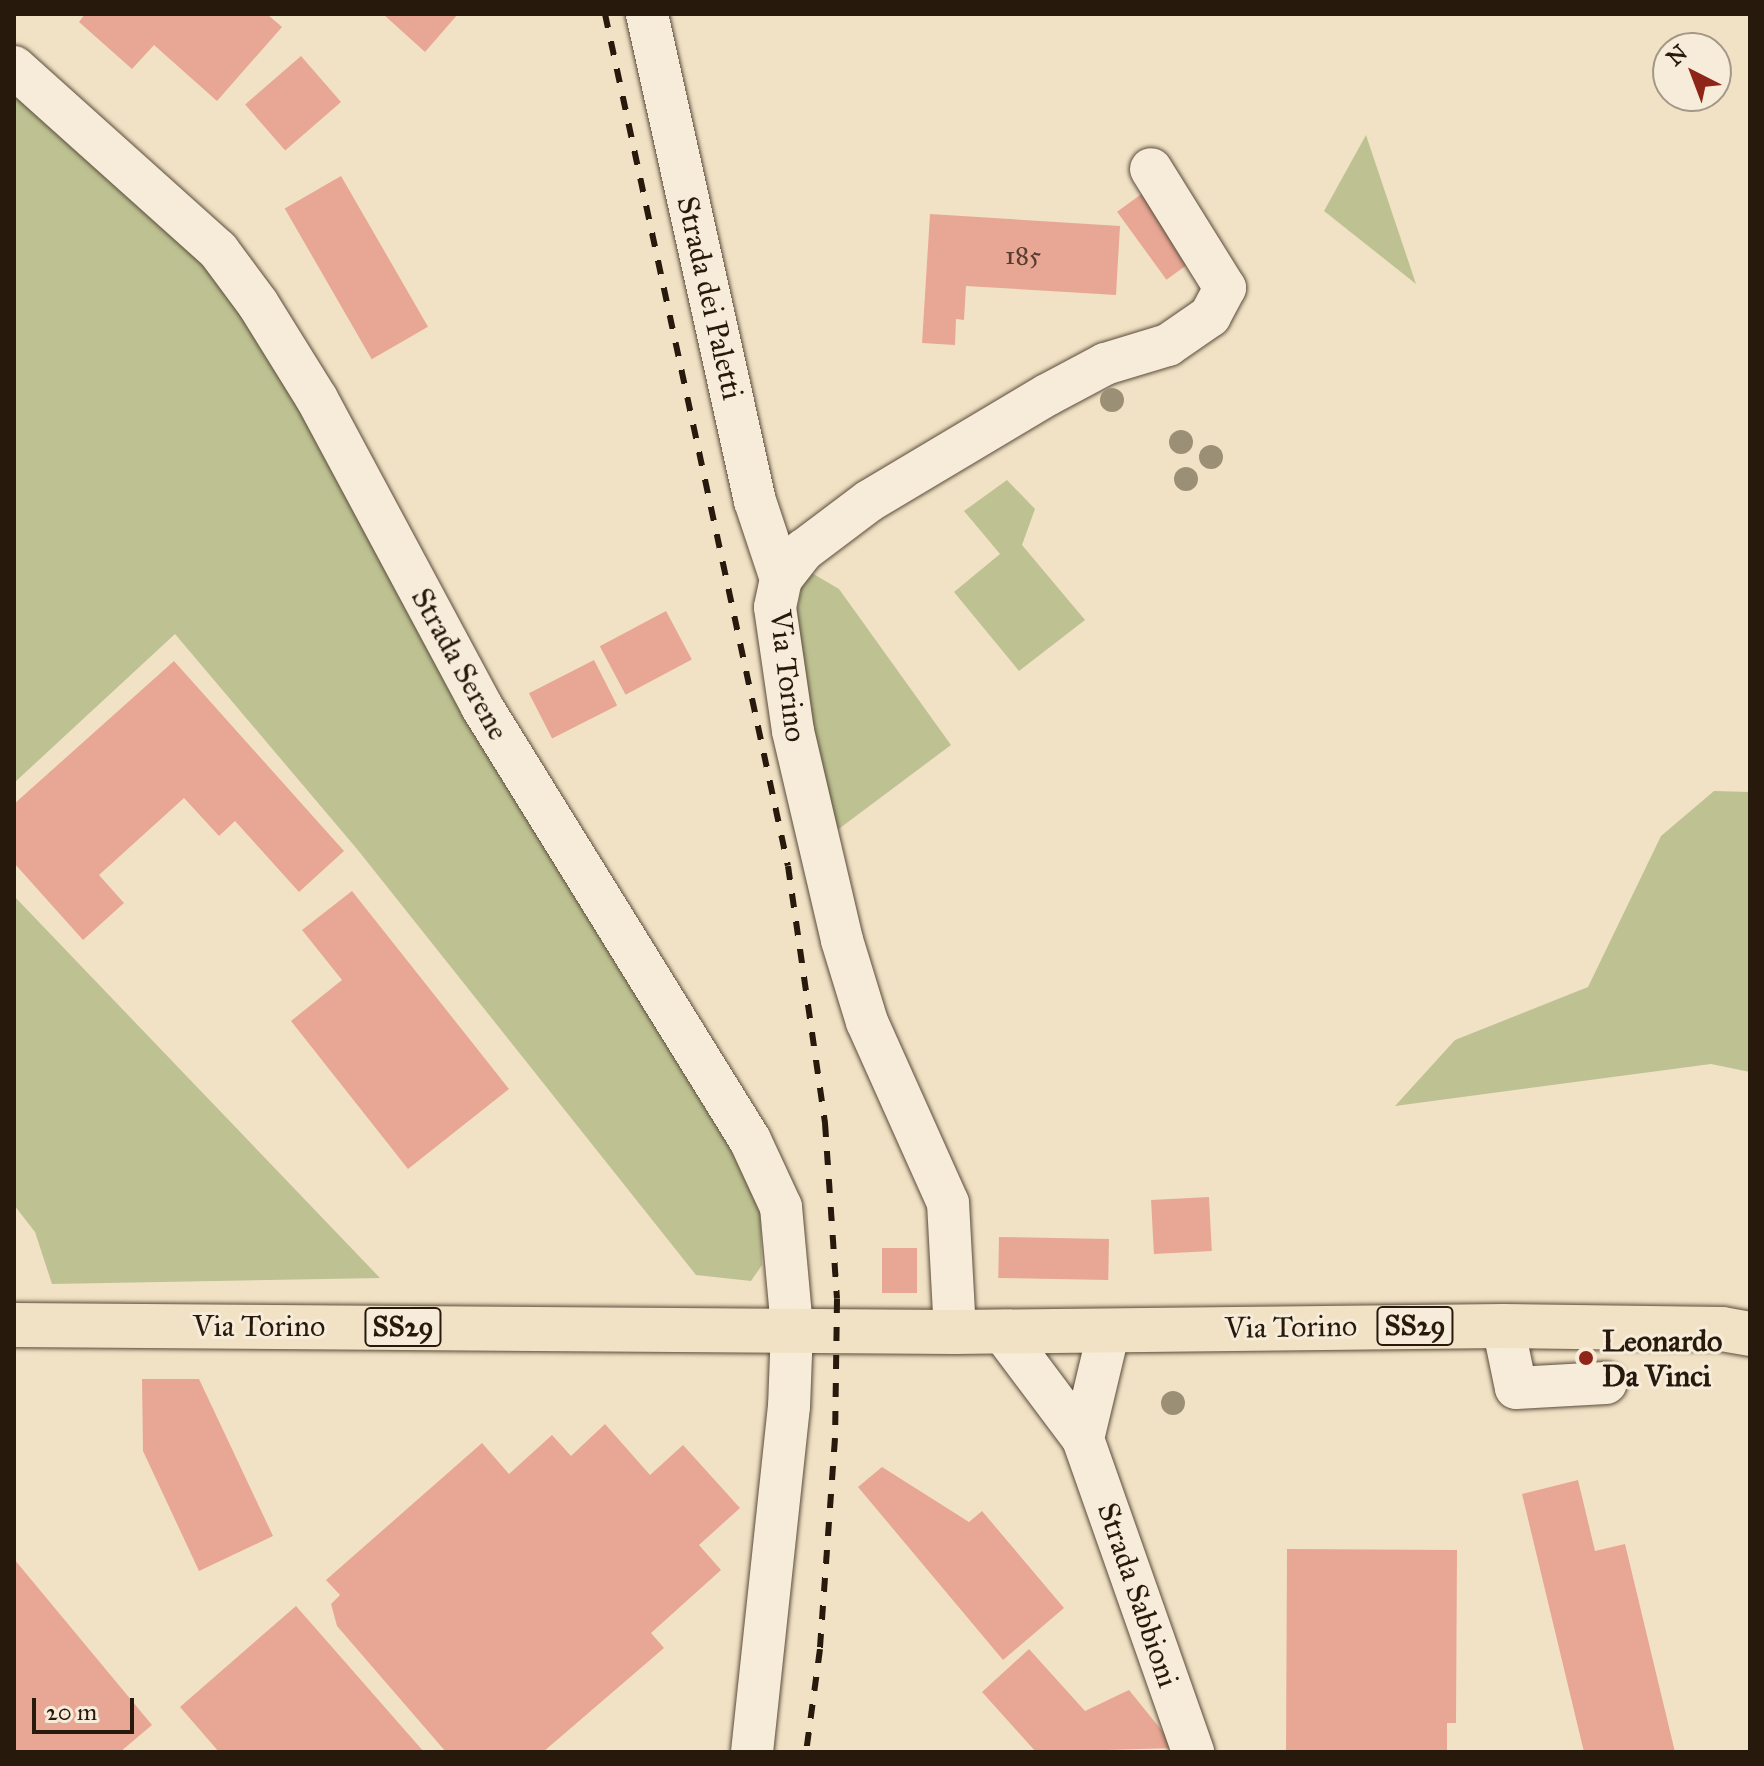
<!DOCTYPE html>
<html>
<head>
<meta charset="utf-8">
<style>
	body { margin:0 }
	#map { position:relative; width:1764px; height:1766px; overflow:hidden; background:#f1e2c5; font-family:"IM FELL Great Primer",serif }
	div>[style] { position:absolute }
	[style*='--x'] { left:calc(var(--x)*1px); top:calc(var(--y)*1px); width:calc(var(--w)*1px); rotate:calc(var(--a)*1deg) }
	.green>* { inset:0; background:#bec292 }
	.building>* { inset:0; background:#e8a794; transform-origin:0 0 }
	.roads { filter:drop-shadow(0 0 2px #5a4c3b) drop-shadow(0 0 2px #5a4c3b) }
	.minor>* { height:42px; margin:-21px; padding:0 21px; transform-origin:21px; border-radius:21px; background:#f6ecd9 }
	.major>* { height:44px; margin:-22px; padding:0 22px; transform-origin:22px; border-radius:22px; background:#f1e2c5 }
	.rail>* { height:6px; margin-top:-3px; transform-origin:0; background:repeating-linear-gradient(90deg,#271a0d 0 14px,transparent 0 28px) }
	.trees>* { width:24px; height:24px; margin:-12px; border-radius:50%; background:#9b9076 }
	.dots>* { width:22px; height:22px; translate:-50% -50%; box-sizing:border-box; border:4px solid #f6ecd9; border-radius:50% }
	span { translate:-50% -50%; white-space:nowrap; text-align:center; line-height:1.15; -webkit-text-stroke:6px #f6ecd9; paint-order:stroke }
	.number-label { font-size:26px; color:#573d2f }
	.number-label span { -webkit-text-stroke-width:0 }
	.shield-label span { padding:2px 6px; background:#f6ecd9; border:2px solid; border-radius:6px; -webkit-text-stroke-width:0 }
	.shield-label { font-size:28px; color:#271a0d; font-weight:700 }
	.street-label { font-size:30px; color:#271a0d }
	.poi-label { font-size:30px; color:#271a0d; font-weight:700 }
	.left { translate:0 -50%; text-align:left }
	.frame { position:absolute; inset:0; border:16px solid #271a0d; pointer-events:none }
	.north { position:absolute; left:1652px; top:32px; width:80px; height:80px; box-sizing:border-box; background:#f6ecd9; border:2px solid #a39887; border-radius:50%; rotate:318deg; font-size:22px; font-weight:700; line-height:32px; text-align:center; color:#271a0d }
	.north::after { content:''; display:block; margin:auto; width:28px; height:36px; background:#8f2418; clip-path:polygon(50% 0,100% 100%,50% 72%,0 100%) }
	.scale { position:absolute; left:32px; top:1698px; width:102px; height:36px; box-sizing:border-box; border:4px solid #271a0d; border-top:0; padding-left:10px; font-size:24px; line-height:28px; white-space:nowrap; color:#271a0d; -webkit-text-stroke:6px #f6ecd9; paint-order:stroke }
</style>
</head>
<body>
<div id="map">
	<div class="green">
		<div style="clip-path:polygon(14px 80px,212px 263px,711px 1098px,760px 1204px,762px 1265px,751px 1281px,696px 1275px,357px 849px,175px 634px,14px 783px)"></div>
		<div style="clip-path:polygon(1366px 135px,1416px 284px,1324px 211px)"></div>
		<div style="clip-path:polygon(1007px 480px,1035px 509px,1022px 545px,1085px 620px,1019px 671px,954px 592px,1000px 554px,964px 511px)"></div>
		<div style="clip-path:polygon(805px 569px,839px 589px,951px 745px,832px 834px,804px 681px,797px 611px)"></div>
		<div style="clip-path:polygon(1714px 791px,1750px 792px,1750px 1072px,1711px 1064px,1395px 1106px,1455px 1040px,1588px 987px,1661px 836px)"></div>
		<div style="clip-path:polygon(14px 896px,380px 1278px,52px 1284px,35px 1232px,14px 1205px)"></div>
	</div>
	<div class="building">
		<div style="clip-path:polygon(85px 14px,267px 14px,282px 27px,217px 101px,154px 45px,132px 69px,79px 22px)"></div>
		<div style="clip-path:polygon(383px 14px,458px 14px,425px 52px)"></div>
		<div style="left:301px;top:56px;width:61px;height:74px;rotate:49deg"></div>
		<div style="left:341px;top:176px;width:174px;height:65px;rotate:60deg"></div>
		<div style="left:1147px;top:190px;width:84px;height:37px;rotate:54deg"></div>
		<div style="clip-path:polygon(930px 214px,1120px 226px,1116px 295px,966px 286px,964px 320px,956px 319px,955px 345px,922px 343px)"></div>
		<div style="left:666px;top:611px;width:55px;height:75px;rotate:62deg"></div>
		<div style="left:594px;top:660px;width:51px;height:73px;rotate:63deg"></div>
		<div style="clip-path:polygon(174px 661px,344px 851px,299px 892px,235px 821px,219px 836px,184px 798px,99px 875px,124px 903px,83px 940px,14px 863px,14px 804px)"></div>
		<div style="clip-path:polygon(352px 891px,509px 1089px,408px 1169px,291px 1021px,342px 980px,302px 930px)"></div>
		<div style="left:1209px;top:1197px;width:54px;height:58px;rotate:87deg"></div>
		<div style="left:999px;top:1237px;width:110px;height:41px;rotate:1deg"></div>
		<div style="left:882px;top:1248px;width:35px;height:45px"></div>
		<div style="clip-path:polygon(142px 1379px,199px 1379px,273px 1536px,199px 1571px,143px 1451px)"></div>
		<div style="clip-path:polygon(605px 1424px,650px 1475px,683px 1445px,740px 1508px,699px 1545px,721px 1570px,651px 1633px,664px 1648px,543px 1752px,446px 1752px,337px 1626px,331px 1604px,340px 1595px,326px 1580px,482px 1443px,509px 1474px,552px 1435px,571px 1456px)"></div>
		<div style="clip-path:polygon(882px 1467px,969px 1522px,982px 1511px,1064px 1608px,1003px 1660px,858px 1487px)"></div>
		<div style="clip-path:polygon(1578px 1480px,1595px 1551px,1625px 1544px,1675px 1752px,1584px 1752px,1522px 1494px)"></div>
		<div style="clip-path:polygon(1287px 1549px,1457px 1550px,1456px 1723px,1447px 1723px,1447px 1752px,1286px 1752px)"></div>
		<div style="clip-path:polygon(14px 1559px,152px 1725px,120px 1752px,14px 1752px)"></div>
		<div style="clip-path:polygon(296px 1606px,424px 1752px,219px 1752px,180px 1707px)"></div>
		<div style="clip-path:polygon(1029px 1649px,1085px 1711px,1129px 1690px,1176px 1748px,1036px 1752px,982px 1692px)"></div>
	</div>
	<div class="roads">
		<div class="minor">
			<div style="--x:647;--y:14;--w:499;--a:77.5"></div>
			<div style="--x:755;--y:501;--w:82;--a:71.6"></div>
			<div style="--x:14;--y:67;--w:274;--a:41.9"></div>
			<div style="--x:218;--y:250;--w:67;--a:53.5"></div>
			<div style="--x:258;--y:304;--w:112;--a:58.2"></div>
			<div style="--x:317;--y:399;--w:349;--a:61.8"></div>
			<div style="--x:482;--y:707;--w:509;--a:58.25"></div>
			<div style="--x:750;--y:1140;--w:74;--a:65.2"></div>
			<div style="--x:781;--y:1207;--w:122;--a:84.8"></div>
			<div style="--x:792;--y:1329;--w:77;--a:92.2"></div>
			<div style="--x:789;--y:1406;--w:348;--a:96.1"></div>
			<div style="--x:1503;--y:1326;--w:63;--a:78.2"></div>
			<div style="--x:1516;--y:1388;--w:90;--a:-3.2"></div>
			<div style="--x:1002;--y:1331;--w:135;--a:53.1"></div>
			<div style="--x:1083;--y:1439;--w:332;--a:70.6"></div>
			<div style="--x:955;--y:1332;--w:129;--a:-93.1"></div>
			<div style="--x:948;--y:1203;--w:198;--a:-114.1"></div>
			<div style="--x:867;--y:1022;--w:86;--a:-107"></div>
			<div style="--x:842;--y:940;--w:215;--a:-103.2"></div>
			<div style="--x:793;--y:731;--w:125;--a:-98.3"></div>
			<div style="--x:775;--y:607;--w:29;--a:-78"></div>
			<div style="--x:781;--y:579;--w:37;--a:-52"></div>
			<div style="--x:804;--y:550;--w:81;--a:-37"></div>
			<div style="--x:869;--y:501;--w:207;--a:-30.8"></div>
			<div style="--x:1047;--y:395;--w:66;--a:-28.1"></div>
			<div style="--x:1105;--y:364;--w:66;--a:-16.8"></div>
			<div style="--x:1168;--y:345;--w:51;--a:-34.6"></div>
			<div style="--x:1210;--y:316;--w:32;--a:-62"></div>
			<div style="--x:1225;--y:288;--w:140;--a:-121.9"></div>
			<div style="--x:1083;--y:1439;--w:112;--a:-76.6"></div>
		</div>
		<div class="major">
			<div style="--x:14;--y:1325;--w:941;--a:0.43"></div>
			<div style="--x:955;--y:1332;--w:548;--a:-0.63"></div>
			<div style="--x:1503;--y:1326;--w:219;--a:0.8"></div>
			<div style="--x:1722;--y:1329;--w:28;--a:10"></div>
		</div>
	</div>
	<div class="rail">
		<div style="--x:605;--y:14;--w:871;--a:77.88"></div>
		<div style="--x:788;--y:866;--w:260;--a:81.8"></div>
		<div style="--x:825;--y:1123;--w:176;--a:86.1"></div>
		<div style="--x:837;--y:1299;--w:139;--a:90.8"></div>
		<div style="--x:835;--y:1438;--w:212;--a:94.1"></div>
		<div style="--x:820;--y:1649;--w:104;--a:97.7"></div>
	</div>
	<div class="trees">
		<div style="left:1112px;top:400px"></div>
		<div style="left:1181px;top:442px"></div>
		<div style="left:1211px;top:457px"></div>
		<div style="left:1186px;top:479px"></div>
		<div style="left:1173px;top:1403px"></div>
	</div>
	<div class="dots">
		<div style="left:1586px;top:1358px;background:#8f2418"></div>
	</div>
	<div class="number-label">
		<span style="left:1023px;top:256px">185</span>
	</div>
	<div class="shield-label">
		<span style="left:1415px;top:1326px">SS29</span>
		<span style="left:403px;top:1327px">SS29</span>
	</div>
	<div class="street-label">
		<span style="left:710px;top:298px;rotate:77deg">Strada dei Paletti</span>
		<span style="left:460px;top:664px;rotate:61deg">Strada Serene</span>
		<span style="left:788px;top:676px;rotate:83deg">Via Torino</span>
		<span style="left:259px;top:1326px">Via Torino</span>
		<span style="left:1291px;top:1327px;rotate:-1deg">Via Torino</span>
		<span style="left:1138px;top:1595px;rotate:71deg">Strada Sabbioni</span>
	</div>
	<div class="poi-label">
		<span class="left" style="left:1602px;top:1358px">Leonardo<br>Da Vinci</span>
	</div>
	<div class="frame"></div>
	<div class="north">N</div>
	<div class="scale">20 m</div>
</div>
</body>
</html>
